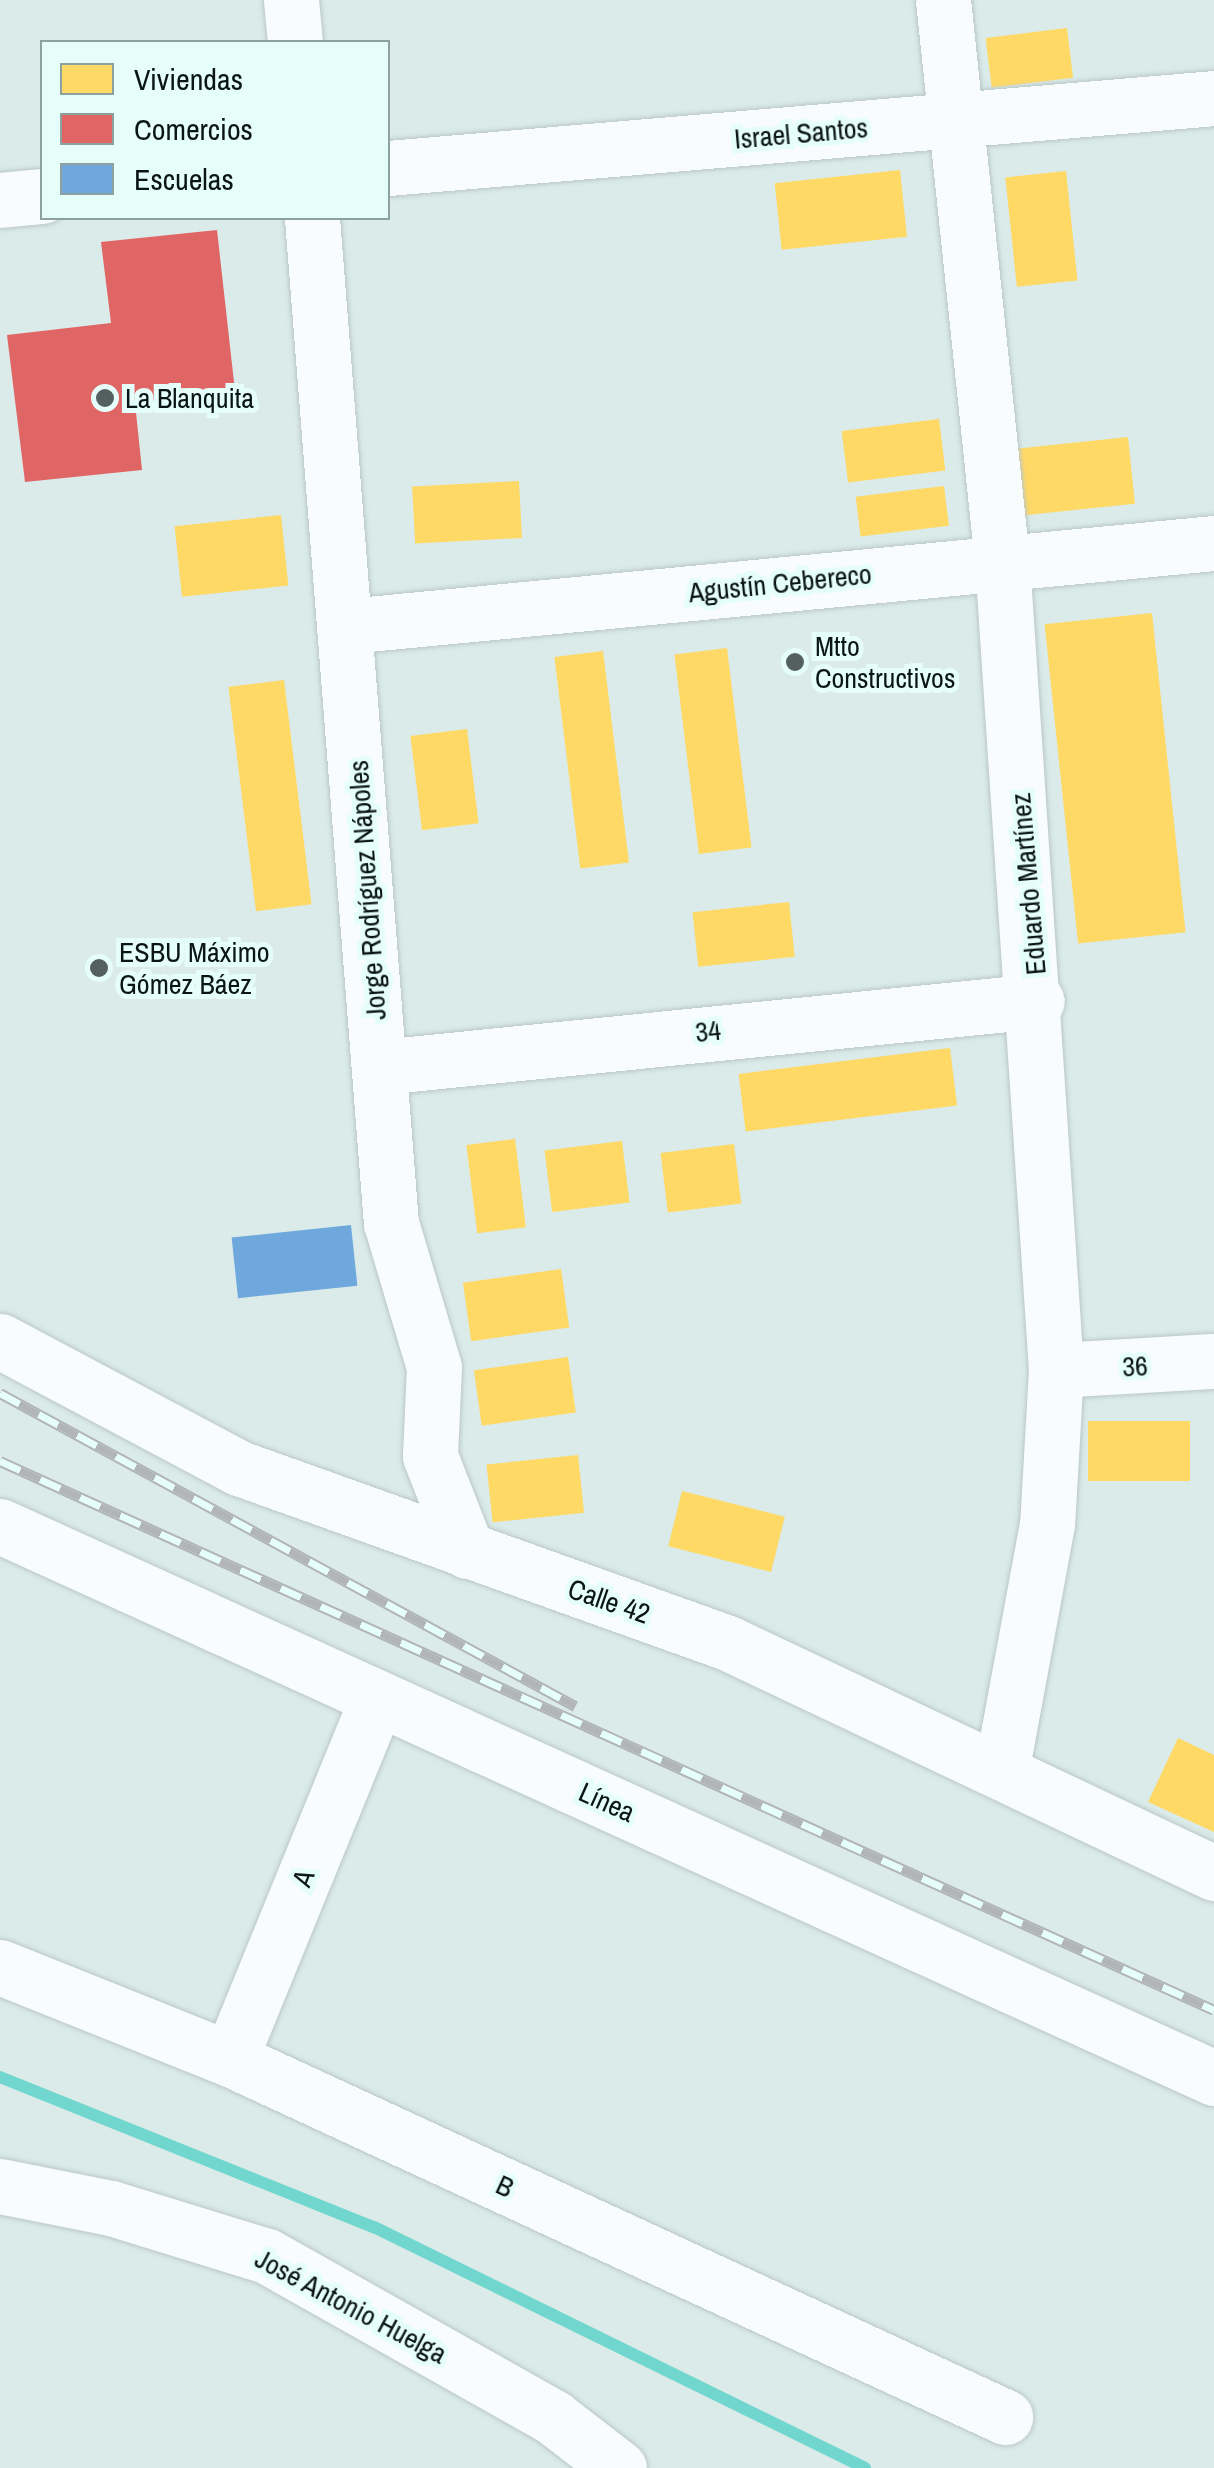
<!DOCTYPE html>
<html>
<head>
<meta charset="utf-8">
<style>
	body { margin:0 }
	#map { position:relative; width:1214px; height:2468px; overflow:hidden; background:#daebe9; font-family:"Archivo Narrow",sans-serif }
	div>[style] { position:absolute }
	[style*='--x'] { left:calc(var(--x)*1px); top:calc(var(--y)*1px); width:calc(var(--w)*1px); rotate:calc(var(--a)*1deg) }
	.homes>* { inset:0; background:#ffd966; transform-origin:0 0 }
	.shops>* { inset:0; background:#e06666 }
	.schools>* { inset:0; background:#6fa8dc; transform-origin:0 0 }
	.stream>* { height:12px; margin:-6px; padding:0 6px; transform-origin:6px; border-radius:6px; background:#71d7ce }
	.roads { filter:drop-shadow(0 0 2px #bac7c6) drop-shadow(0 0 2px #bac7c6) }
	.minor>* { height:55px; margin:-27.5px; padding:0 27.5px; transform-origin:27.5px; border-radius:27.5px; background:#f9fcfc }
	.rail>* { height:11px; margin-top:-5.5px; transform-origin:0; background:repeating-linear-gradient(90deg,#e5fefa 0 22px,#b2b5b5 0 44px); box-sizing:border-box; border-block:2px solid #b2b5b5 }
	.dots>* { width:28px; height:28px; translate:-50% -50%; box-sizing:border-box; border:5px solid #e5fefa; border-radius:50% }
	span { translate:-50% -50%; white-space:nowrap; text-align:center; line-height:1.15; -webkit-text-stroke:10px #e5fefa; paint-order:stroke }
	.street-label { font-size:28px; color:#0a1514 }
	.poi-label { font-size:28px; color:#0a1514 }
	.left { translate:0 -50%; text-align:left }
	.legend { position:absolute; left:40px; top:40px; width:350px; height:180px; box-sizing:border-box; background:#e5fefa; border:2px solid #8da19e; margin:0; padding:12px 18px; list-style:none; font-size:30px; color:#0a1514 }
	.legend li { display:flex; align-items:center; gap:20px; height:50px }
	.legend b { width:50px; border:2px solid #8da19e }
</style>
</head>
<body>
<div id="map">
	<div class="homes">
		<div style="left:1067px;top:28px;width:50px;height:82px;rotate:83deg"></div>
		<div style="left:900px;top:170px;width:67px;height:126px;rotate:84deg"></div>
		<div style="left:1066px;top:171px;width:110px;height:61px;rotate:84deg"></div>
		<div style="left:939px;top:419px;width:52px;height:98px;rotate:83deg"></div>
		<div style="left:1128px;top:437px;width:67px;height:113px;rotate:84deg"></div>
		<div style="left:519px;top:481px;width:57px;height:107px;rotate:87deg"></div>
		<div style="left:944px;top:486px;width:40px;height:89px;rotate:83deg"></div>
		<div style="left:281px;top:515px;width:71px;height:107px;rotate:84deg"></div>
		<div style="left:1152px;top:613px;width:321px;height:108px;rotate:84deg"></div>
		<div style="left:727px;top:648px;width:201px;height:53px;rotate:83deg"></div>
		<div style="left:603px;top:651px;width:213px;height:49px;rotate:83deg"></div>
		<div style="left:284px;top:680px;width:226px;height:56px;rotate:83deg"></div>
		<div style="left:467px;top:729px;width:95px;height:57px;rotate:83deg"></div>
		<div style="left:789px;top:902px;width:55px;height:97px;rotate:84deg"></div>
		<div style="left:950px;top:1048px;width:58px;height:213px;rotate:83deg"></div>
		<div style="left:515px;top:1139px;width:89px;height:49px;rotate:83deg"></div>
		<div style="left:622px;top:1141px;width:62px;height:78px;rotate:83deg"></div>
		<div style="left:734px;top:1144px;width:60px;height:74px;rotate:83deg"></div>
		<div style="left:561px;top:1269px;width:59px;height:99px;rotate:82deg"></div>
		<div style="left:568px;top:1357px;width:56px;height:95px;rotate:82deg"></div>
		<div style="left:1088px;top:1421px;width:102px;height:60px"></div>
		<div style="left:578px;top:1455px;width:58px;height:92px;rotate:84deg"></div>
		<div style="left:682px;top:1491px;width:106px;height:57px;rotate:14deg"></div>
		<div style="clip-path:polygon(1178px 1738px,1214px 1755px,1214px 1832px,1148px 1802px)"></div>
	</div>
	<div class="shops">
		<div style="clip-path:polygon(217px 230px,235px 391px,135px 403px,142px 470px,25px 482px,7px 335px,111px 323px,101px 242px)"></div>
	</div>
	<div class="schools">
		<div style="left:351px;top:1225px;width:61px;height:120px;rotate:84deg"></div>
	</div>
	<div class="stream">
		<div style="--x:0;--y:2077;--w:403;--a:21.9"></div>
		<div style="--x:374;--y:2227;--w:547;--a:26.14"></div>
	</div>
	<div class="roads">
		<div class="minor">
			<div style="--x:291;--y:0;--w:42;--a:84.6"></div>
			<div style="--x:943;--y:0;--w:564;--a:84"></div>
			<div style="--x:1002;--y:561;--w:811;--a:86.18"></div>
			<div style="--x:1056;--y:1370;--w:154;--a:93.3"></div>
			<div style="--x:1047;--y:1524;--w:247;--a:100.5"></div>
			<div style="--x:388;--y:168;--w:829;--a:-4.84"></div>
			<div style="--x:0;--y:200;--w:42;--a:-5.4"></div>
			<div style="--x:312;--y:218;--w:1008;--a:85.51"></div>
			<div style="--x:391;--y:1223;--w:150;--a:73.4"></div>
			<div style="--x:434;--y:1367;--w:89;--a:92.6"></div>
			<div style="--x:430;--y:1456;--w:102;--a:68.7"></div>
			<div style="--x:347;--y:626;--w:871;--a:-5.47"></div>
			<div style="--x:380;--y:1067;--w:660;--a:-5.74"></div>
			<div style="--x:0;--y:1341;--w:271;--a:28"></div>
			<div style="--x:239;--y:1468;--w:519;--a:19.69"></div>
			<div style="--x:728;--y:1643;--w:538;--a:25.33"></div>
			<div style="--x:1056;--y:1370;--w:158;--a:-3.3"></div>
			<div style="--x:0;--y:1526;--w:1334;--a:24.45"></div>
			<div style="--x:0;--y:1967;--w:248;--a:21.8"></div>
			<div style="--x:230;--y:2059;--w:854;--a:24.79"></div>
			<div style="--x:230;--y:2059;--w:390;--a:-67.8"></div>
			<div style="--x:0;--y:2186;--w:113;--a:11.2"></div>
			<div style="--x:111;--y:2208;--w:163;--a:17.1"></div>
			<div style="--x:267;--y:2256;--w:330;--a:29.4"></div>
			<div style="--x:554;--y:2418;--w:82;--a:37.6"></div>
		</div>
	</div>
	<div class="rail">
		<div style="--x:0;--y:1393;--w:655;--a:28.56"></div>
		<div style="--x:0;--y:1461;--w:1332;--a:24.33"></div>
	</div>
	<div class="dots">
		<div style="left:105px;top:398px;background:#53605f"></div>
		<div style="left:795px;top:662px;background:#53605f"></div>
		<div style="left:99px;top:968px;background:#53605f"></div>
	</div>
	<div class="street-label">
		<span style="left:801px;top:133px;rotate:-5deg">Israel Santos</span>
		<span style="left:780px;top:583px;rotate:-6deg">Agustín Cebereco</span>
		<span style="left:1028px;top:884px;rotate:-95deg">Eduardo Martínez</span>
		<span style="left:367px;top:890px;rotate:-94deg">Jorge Rodríguez Nápoles</span>
		<span style="left:708px;top:1031px;rotate:-6deg">34</span>
		<span style="left:1135px;top:1366px;rotate:-3deg">36</span>
		<span style="left:609px;top:1601px;rotate:19deg">Calle 42</span>
		<span style="left:607px;top:1802px;rotate:24deg">Línea</span>
		<span style="left:303px;top:1878px;rotate:-68deg">A</span>
		<span style="left:505px;top:2186px;rotate:25deg">B</span>
		<span style="left:351px;top:2306px;rotate:28deg">José Antonio Huelga</span>
	</div>
	<div class="poi-label">
		<span class="left" style="left:125px;top:398px">La Blanquita</span>
		<span class="left" style="left:815px;top:662px">Mtto<br>Constructivos</span>
		<span class="left" style="left:119px;top:968px">ESBU Máximo<br>Gómez Báez</span>
	</div>
	<ul class="legend">
	<li><b style="height:28px;background:#ffd966"></b>Viviendas</li>
	<li><b style="height:28px;background:#e06666"></b>Comercios</li>
	<li><b style="height:28px;background:#6fa8dc"></b>Escuelas</li>
	</ul>
</div>
</body>
</html>
